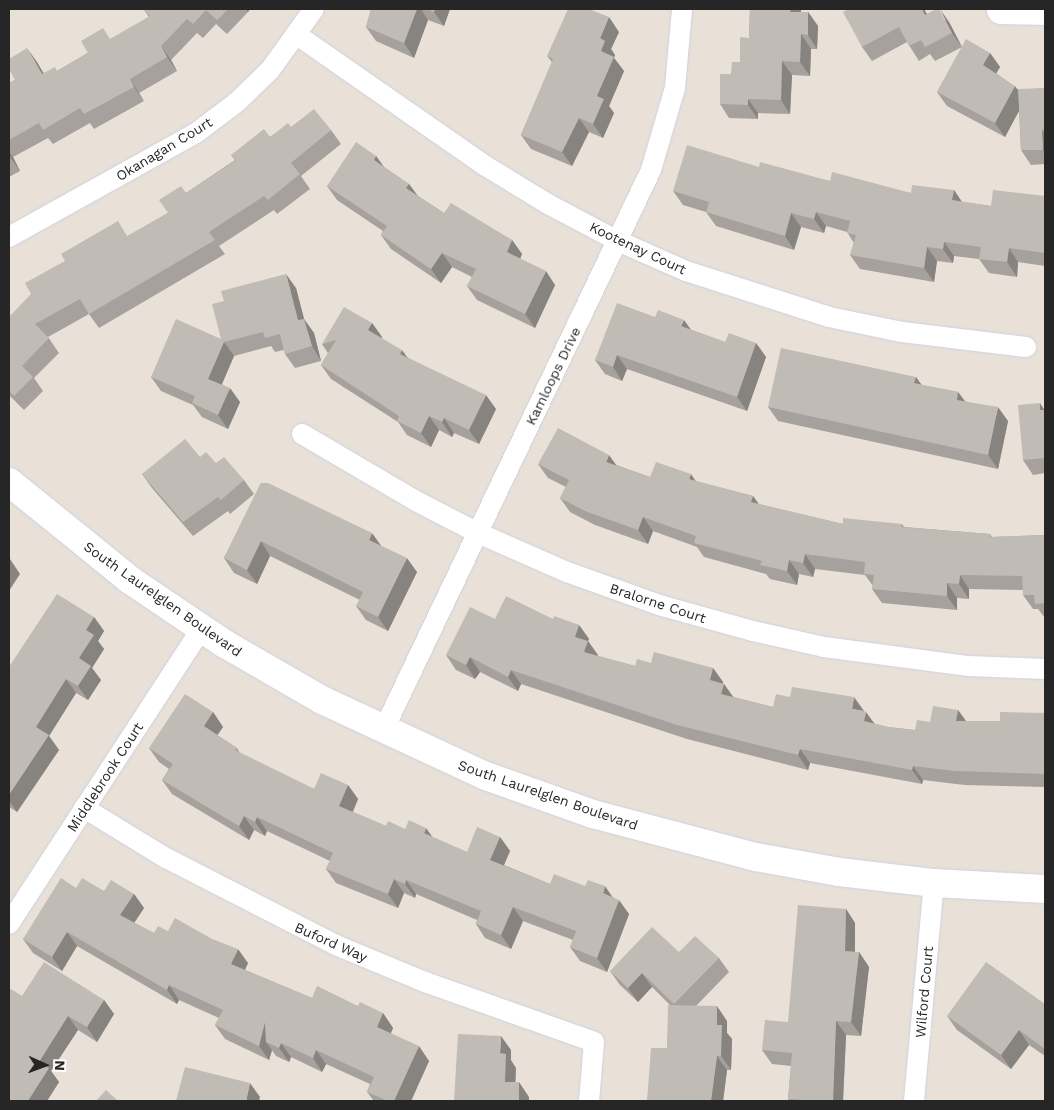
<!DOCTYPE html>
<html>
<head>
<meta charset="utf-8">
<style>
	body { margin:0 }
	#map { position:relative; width:1054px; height:1110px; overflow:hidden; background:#e9e1d8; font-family:"Work Sans",sans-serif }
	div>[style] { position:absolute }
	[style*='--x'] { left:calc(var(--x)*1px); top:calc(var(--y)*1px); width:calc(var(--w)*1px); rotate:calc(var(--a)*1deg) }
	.roads { filter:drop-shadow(0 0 1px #cdd1df) drop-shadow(0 0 1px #cdd1df) }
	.street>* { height:20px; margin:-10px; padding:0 10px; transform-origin:10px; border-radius:10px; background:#fff }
	.secondary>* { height:28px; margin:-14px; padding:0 14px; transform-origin:14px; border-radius:14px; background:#fff }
	.wall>* { inset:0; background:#a6a19c }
	.shaded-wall>* { inset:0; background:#87837f }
	.building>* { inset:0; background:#c1bbb5 }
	span { translate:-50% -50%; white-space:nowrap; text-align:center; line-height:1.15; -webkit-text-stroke:4px #fff; paint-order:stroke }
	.street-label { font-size:14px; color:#262626 }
	.frame { position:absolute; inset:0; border:10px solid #262626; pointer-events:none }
	.north { position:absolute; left:20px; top:1040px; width:50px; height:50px; -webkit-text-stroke:4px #fff; paint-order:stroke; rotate:92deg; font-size:14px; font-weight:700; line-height:20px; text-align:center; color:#262626 }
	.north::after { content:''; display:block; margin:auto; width:18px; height:22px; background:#262626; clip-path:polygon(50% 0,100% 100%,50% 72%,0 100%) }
</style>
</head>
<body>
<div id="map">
	<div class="roads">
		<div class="street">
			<div style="--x:297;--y:35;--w:228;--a:34.8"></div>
			<div style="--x:484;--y:165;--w:75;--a:31.4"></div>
			<div style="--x:548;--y:204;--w:79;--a:27.9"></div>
			<div style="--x:618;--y:241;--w:74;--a:23.8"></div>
			<div style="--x:686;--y:271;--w:150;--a:17.8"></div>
			<div style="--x:829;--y:317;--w:75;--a:11.6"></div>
			<div style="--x:902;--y:332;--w:125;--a:6.9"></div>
			<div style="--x:9;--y:237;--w:214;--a:-29.1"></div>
			<div style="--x:196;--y:133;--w:51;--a:-37.1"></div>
			<div style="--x:237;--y:102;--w:46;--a:-44.1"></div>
			<div style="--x:270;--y:70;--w:75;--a:-54.2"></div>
			<div style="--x:302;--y:434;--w:132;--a:30.4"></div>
			<div style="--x:416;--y:501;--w:70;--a:27.3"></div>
			<div style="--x:478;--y:533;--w:97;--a:23.7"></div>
			<div style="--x:567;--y:572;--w:98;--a:19.7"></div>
			<div style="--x:659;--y:605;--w:98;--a:15.5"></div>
			<div style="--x:753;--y:631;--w:73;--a:12.7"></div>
			<div style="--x:824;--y:647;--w:146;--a:7.5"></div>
			<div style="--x:969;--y:666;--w:76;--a:2.3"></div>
			<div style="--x:383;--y:731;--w:622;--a:-64.47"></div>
			<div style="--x:651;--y:170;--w:85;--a:-73.7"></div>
			<div style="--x:675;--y:88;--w:79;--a:-84.9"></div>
			<div style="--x:84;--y:808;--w:96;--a:31.4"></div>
			<div style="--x:166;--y:858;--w:191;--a:27.1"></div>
			<div style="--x:336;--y:945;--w:96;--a:22.6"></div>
			<div style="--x:425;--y:982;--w:179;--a:19.5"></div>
			<div style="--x:594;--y:1042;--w:59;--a:94.8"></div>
			<div style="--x:9;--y:924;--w:352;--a:-56.9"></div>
			<div style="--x:914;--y:1101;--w:219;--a:-84.8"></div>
		</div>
		<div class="secondary">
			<div style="--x:1001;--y:10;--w:44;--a:1.3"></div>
			<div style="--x:9;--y:482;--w:156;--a:39"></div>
			<div style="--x:130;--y:580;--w:115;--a:34"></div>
			<div style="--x:225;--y:644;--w:112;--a:30"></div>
			<div style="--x:322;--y:700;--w:181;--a:24.9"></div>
			<div style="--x:486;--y:776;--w:114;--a:19.6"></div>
			<div style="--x:593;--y:814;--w:169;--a:14.8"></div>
			<div style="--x:756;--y:857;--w:84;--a:10.2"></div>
			<div style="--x:839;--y:872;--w:96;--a:6.6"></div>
			<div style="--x:934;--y:883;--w:111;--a:3.1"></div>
		</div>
	</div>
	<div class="wall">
		<div style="clip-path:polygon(146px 9px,250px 9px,248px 12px,227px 34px,216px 24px,203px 38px,197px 33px,171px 60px,177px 71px,139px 93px,144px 101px,94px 129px,90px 123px,53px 144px,48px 138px,13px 157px,20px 171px,9px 177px,9px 83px,15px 80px,37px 62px,43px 73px,57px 71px,149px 17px,144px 10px)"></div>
		<div style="clip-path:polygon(371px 9px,450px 9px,444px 26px,428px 20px,414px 58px,376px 41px,366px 27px)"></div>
		<div style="clip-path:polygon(750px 9px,801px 9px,801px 12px,808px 12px,818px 26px,817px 49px,811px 49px,810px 76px,792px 75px,790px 114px,758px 113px,758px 119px,729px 118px,720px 104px,731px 74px,740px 62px,749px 38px)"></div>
		<div style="clip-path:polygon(849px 9px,924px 9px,927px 14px,949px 22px,962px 47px,990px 53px,1000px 67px,996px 73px,1018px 90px,1045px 88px,1045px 164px,1031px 165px,1021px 150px,1019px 110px,1005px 137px,947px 106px,937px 92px,962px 47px,935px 61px,930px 54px,919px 61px,907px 42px,872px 61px,862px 47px)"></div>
		<div style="clip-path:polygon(619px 32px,611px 49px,615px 55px,614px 58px,624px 71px,609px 106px,614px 113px,603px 138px,589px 132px,572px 166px,531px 149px,521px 135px,552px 62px,547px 56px)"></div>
		<div style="clip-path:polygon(291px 127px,331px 130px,341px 144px,301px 176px,310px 189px,277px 214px,274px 210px,219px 246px,225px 254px,99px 328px,89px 314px,48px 337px,59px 353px,34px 378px,43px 391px,24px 410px,9px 395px,9px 317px,128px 236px,168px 213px,186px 193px,235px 160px,231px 155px)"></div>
		<div style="clip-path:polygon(376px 156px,384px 167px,409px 184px,418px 196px,444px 213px,512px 240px,522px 254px,520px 259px,555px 285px,535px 328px,477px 300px,467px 286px,472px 277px,452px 267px,441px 283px,391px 249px,381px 235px,383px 231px,337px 200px,327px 186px)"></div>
		<div style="clip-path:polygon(759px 167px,830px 181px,911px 193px,954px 190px,962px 202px,991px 206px,1045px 196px,1045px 266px,1018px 262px,1017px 277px,989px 273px,979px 259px,954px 256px,953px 263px,937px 261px,934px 282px,860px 269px,850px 255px,854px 243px,847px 232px,826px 226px,824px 233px,801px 227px,794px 250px,716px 226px,706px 212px,683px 205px,673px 191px)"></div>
		<div style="clip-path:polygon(296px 288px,304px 319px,314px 333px,321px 361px,295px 368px,285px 354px,284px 350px,275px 352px,271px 346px,234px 356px,222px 384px,240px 402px,228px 429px,202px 417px,193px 405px,161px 391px,151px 377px,221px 339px)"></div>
		<div style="clip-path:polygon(655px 317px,725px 342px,756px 343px,766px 357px,747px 411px,627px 369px,622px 381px,605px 374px,595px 360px)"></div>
		<div style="clip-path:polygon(372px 323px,382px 337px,381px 338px,407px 357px,496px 409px,479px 444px,454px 433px,452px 437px,439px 430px,431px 447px,407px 435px,398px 422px,331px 379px,321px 365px,328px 353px,322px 344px)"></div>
		<div style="clip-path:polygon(916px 377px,921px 385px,958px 392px,965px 401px,1008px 421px,998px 469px,778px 421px,768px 407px)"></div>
		<div style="clip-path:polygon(1045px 410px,1045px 473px,1033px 475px,1023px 460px)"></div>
		<div style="clip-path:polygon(200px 457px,216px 463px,244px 480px,254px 494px,230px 514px,228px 511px,193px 536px,152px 488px,142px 474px)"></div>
		<div style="clip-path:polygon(538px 464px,616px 465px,650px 477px,695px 481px,753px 496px,758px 504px,843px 524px,902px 524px,904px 527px,990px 534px,992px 537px,1045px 535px,1045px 618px,1038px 609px,1033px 609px,1023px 595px,1023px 590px,969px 589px,969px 599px,957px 598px,957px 610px,882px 603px,872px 589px,873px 586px,865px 575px,815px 569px,813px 577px,799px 574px,797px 585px,770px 579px,766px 574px,704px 557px,697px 547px,653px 531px,648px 544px,595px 525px,570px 512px,560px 498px,566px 487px,548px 478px)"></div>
		<div style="clip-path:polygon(261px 483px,381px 546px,417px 572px,388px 631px,366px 620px,356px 606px,360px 600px,270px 556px,257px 584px,234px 573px,224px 558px)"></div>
		<div style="clip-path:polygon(94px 617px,104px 631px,98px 641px,104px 649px,92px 668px,101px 680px,88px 700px,76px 693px,49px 736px,59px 750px,17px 812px,9px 807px,9px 667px)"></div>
		<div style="clip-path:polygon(495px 619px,553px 619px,579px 625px,589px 639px,588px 641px,598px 656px,635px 666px,651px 663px,713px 668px,723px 682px,723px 683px,733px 697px,773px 707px,864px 711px,875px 724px,888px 727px,915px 730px,930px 722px,958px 710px,966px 721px,1000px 721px,1045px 713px,1045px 787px,965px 785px,923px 780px,922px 784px,810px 763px,808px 770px,687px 739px,521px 684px,518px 691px,480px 672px,475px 679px,456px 670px,446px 655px)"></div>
		<div style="clip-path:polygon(213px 712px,223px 727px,217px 735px,237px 748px,240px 753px,314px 789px,348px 785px,358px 799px,353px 812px,386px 826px,405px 829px,432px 837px,467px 852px,500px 837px,510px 851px,504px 865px,550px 884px,613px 897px,629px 914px,607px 972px,580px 961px,570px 947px,573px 940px,523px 921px,511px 949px,485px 938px,476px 924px,477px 920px,416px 894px,415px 898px,404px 893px,398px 908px,336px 883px,326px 869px,330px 861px,267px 831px,265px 836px,254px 830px,249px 840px,172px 794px,162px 780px,169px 769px,159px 762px,149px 748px)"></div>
		<div style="clip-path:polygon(76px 888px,104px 891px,134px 894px,144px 908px,134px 923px,154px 933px,168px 931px,248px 963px,245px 970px,312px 998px,358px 1006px,383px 1013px,393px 1028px,391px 1033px,429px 1061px,411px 1101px,374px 1101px,367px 1092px,370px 1084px,326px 1064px,322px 1072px,291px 1057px,289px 1062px,276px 1056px,272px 1050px,269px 1060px,225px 1039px,215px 1025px,219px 1018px,179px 1000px,177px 1004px,77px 946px,62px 971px,33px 953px,23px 939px)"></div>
		<div style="clip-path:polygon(846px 909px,855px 923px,855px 952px,859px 952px,869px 967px,861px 1036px,846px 1035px,843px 1101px,790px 1101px,788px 1099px,791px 1066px,772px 1064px,762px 1050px,788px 1022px)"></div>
		<div style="clip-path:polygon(679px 952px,719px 958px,729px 972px,696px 1006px,727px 1021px,727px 1033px,732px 1039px,731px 1070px,727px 1070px,723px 1101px,647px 1101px,667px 1048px,670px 1005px,652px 987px,638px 1002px,620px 985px,610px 971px)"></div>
		<div style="clip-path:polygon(22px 996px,104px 1000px,114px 1014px,97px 1042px,78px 1030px,51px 1071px,59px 1082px,47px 1101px)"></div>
		<div style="clip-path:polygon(1045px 1004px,1045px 1056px,1029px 1045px,1011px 1069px,957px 1030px,947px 1016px)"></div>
	</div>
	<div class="shaded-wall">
		<div style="clip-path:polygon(246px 9px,250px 9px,248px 12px)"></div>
		<div style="clip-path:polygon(417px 9px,421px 9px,428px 20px,414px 58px,404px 43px)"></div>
		<div style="clip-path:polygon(435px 9px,450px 9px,444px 26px,434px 12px)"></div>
		<div style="clip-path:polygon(791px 9px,801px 9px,800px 26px,790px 12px)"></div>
		<div style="clip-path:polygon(922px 9px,924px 9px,935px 29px,925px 15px)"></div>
		<div style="clip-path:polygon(940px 9px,949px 22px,962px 47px,952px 33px)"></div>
		<div style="clip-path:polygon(808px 12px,818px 26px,817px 49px,808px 35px)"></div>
		<div style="clip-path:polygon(609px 17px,619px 32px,611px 49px,615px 55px,614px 58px,624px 71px,609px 106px,614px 113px,603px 138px,593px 124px,597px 96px,601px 51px,600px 38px)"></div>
		<div style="clip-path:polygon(801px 34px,811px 49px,810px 76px,800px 62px)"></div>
		<div style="clip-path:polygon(161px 46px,171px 60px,177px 71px,167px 57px)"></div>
		<div style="clip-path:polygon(27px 48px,37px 62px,52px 88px,42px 74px)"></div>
		<div style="clip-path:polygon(990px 53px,1000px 67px,993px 79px,983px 65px)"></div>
		<div style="clip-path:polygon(782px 61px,792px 75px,790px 114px,781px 100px)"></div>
		<div style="clip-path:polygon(130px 79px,139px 93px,144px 101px,134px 87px)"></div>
		<div style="clip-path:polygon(1015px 86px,1025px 100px,1005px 137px,995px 123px)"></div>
		<div style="clip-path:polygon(748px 99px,758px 113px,758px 119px,748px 105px)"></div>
		<div style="clip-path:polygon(579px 118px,589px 132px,572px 166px,562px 152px)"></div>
		<div style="clip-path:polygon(1042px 130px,1045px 135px,1045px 153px,1043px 150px)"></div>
		<div style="clip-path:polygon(9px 152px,13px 157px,20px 171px,10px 157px,9px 154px)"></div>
		<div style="clip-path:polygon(376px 156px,386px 170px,374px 160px)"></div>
		<div style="clip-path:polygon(409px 184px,419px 198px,406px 188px)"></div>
		<div style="clip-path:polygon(954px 190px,964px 205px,952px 200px)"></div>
		<div style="clip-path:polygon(816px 212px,826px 226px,824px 233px,814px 219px)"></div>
		<div style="clip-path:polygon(791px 213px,801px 227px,794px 250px,785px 236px)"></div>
		<div style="clip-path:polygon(512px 240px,522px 254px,517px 266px,507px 252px)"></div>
		<div style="clip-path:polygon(944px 242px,954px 256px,953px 263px,943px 249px)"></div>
		<div style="clip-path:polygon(927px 247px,937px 261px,934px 282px,924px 268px)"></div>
		<div style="clip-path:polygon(1009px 248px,1018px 262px,1017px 277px,1007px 262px)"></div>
		<div style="clip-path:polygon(442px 253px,452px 267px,441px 283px,431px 269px)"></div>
		<div style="clip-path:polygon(546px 271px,555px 285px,535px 328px,525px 314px)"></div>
		<div style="clip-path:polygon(286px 274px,296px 288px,308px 334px,298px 320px)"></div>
		<div style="clip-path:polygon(304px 319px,314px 333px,321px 361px,312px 346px)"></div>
		<div style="clip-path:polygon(684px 320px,694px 334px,681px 326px)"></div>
		<div style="clip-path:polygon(372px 323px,382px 337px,378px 344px,368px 330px)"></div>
		<div style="clip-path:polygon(224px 342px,234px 356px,218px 393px,208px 379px)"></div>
		<div style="clip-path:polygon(756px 343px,766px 357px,747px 411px,737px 397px)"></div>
		<div style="clip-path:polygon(402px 350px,412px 364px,400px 354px)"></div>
		<div style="clip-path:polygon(617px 355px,627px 369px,622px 381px,613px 367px)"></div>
		<div style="clip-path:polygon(916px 377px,926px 391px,914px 383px)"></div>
		<div style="clip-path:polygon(230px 388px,240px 402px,228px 429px,218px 415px)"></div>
		<div style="clip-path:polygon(958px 392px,968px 406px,957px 400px)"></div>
		<div style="clip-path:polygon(486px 395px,496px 409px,479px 444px,469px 430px)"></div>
		<div style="clip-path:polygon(1040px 403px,1045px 411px,1040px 410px)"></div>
		<div style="clip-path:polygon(998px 407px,1008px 421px,998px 469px,988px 455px)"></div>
		<div style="clip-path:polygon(429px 416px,439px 430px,431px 447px,421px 433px)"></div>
		<div style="clip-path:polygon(444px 418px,454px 433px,452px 437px,442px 422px)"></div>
		<div style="clip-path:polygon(609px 455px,619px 469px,606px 462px)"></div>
		<div style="clip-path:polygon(691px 474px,701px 489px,689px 479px)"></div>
		<div style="clip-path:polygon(753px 496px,763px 510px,751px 502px)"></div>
		<div style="clip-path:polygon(643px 517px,653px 531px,648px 544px,638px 530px)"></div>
		<div style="clip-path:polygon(372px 533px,382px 547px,369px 540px)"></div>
		<div style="clip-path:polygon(261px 541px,270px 556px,257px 584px,247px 570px)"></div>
		<div style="clip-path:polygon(805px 554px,815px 569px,813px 577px,803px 563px)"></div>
		<div style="clip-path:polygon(407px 558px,417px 572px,388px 631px,378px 617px)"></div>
		<div style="clip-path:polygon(10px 559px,20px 574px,9px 591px,9px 561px)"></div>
		<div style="clip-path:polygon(789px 560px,799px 574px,797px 585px,787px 571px)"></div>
		<div style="clip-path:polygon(960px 575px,969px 589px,969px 599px,959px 584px)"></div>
		<div style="clip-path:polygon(947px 583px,957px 598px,957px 610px,947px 596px)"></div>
		<div style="clip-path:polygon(94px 617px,104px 631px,98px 641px,104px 649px,92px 668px,101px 680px,88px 700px,78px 686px,79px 658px,86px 630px)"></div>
		<div style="clip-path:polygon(579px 625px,589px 639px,588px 641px,598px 655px,594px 666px,575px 637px)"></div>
		<div style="clip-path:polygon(470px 657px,480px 672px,475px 679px,466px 665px)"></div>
		<div style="clip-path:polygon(713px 668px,723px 682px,720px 694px,710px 680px)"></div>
		<div style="clip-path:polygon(511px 670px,521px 684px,518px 691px,508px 677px)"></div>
		<div style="clip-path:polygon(66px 679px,76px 693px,49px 736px,59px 750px,17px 812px,9px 801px,9px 795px,36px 727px)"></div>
		<div style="clip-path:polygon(724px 684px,734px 698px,721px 694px)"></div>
		<div style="clip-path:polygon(854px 697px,864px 711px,852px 709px)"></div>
		<div style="clip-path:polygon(958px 710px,968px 724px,956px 721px)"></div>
		<div style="clip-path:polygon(213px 712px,223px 727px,214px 740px,204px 726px)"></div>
		<div style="clip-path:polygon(866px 712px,876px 726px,864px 721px)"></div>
		<div style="clip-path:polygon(800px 749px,810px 763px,808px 770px,798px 755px)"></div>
		<div style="clip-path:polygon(913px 766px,923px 780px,922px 784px,912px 770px)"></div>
		<div style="clip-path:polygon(348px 785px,358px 799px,349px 820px,339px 806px)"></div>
		<div style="clip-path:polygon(244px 816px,254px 830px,249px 840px,239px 826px)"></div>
		<div style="clip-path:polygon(257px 817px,267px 831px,265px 836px,255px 822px)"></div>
		<div style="clip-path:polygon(426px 828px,436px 842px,424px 833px)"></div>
		<div style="clip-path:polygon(500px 837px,510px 851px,500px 874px,490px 860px)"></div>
		<div style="clip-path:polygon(394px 879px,404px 893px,398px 908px,388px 894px)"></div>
		<div style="clip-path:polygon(406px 880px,416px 894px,415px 898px,405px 884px)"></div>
		<div style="clip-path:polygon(605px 886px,615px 901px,603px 893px)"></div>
		<div style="clip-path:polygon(134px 894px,144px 908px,130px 929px,120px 915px)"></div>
		<div style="clip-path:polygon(619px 900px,629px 914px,607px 972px,597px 958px)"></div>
		<div style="clip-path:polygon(513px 907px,523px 921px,511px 949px,501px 935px)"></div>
		<div style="clip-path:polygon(846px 909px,855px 923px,855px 966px,845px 951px)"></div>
		<div style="clip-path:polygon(67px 932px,77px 946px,62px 971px,52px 957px)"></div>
		<div style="clip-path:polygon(238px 949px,248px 963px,241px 978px,231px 964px)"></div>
		<div style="clip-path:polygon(859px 952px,869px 967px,861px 1036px,851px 1022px)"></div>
		<div style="clip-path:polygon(642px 973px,652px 987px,638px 1002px,628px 988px)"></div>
		<div style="clip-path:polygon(169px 985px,179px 1000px,177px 1004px,167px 990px)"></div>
		<div style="clip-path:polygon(104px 1000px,114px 1014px,97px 1042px,87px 1027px)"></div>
		<div style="clip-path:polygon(717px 1006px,727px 1021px,727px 1033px,732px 1039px,731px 1070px,721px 1056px,717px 1025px)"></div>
		<div style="clip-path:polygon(383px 1013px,393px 1028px,387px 1041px,377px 1027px)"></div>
		<div style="clip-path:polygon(68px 1016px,78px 1030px,51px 1071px,59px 1082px,47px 1101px,28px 1101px,39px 1062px)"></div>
		<div style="clip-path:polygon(836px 1021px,846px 1035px,843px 1101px,833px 1101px)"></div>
		<div style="clip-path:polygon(265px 1022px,266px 1042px,272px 1050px,269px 1060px,259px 1046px)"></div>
		<div style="clip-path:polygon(1019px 1030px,1029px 1045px,1011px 1069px,1001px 1055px)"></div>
		<div style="clip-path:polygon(501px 1036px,511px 1050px,511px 1060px,516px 1068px,515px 1096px,505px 1082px,500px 1053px)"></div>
		<div style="clip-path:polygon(281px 1043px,291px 1057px,289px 1062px,279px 1048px)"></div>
		<div style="clip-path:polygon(419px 1046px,429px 1061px,411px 1101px,394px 1101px)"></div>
		<div style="clip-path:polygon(316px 1050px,326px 1064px,322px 1072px,313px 1058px)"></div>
		<div style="clip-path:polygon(717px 1056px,727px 1070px,723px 1101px,711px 1101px)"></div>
		<div style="clip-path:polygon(519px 1082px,529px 1097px,529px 1101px,519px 1101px)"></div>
		<div style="clip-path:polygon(250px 1083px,260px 1097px,259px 1101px,246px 1101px)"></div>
	</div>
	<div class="building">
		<div style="clip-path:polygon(146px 9px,228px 9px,217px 20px,206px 10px,193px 24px,187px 19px,161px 46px,167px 57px,130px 79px,134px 87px,84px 114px,80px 108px,43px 130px,39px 123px,9px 140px,9px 83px,15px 80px,9px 69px,9px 59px,27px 48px,42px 74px,55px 67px,57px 71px,88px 53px,81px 41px,103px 28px,110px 39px,150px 16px,144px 10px)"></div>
		<div style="clip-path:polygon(371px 9px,417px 9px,404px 43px,366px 27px)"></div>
		<div style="clip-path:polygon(426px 9px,435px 9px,434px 12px)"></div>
		<div style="clip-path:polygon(568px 9px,589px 9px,609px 17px,600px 38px,605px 41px,601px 51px,614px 57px,597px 96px,604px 99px,593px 124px,579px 118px,562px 152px,521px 135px,553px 59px,547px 56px)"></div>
		<div style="clip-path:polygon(750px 9px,791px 9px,790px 12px,808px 12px,808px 35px,801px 34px,800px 62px,782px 61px,781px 100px,748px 99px,748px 105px,720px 104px,720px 74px,731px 74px,732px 62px,740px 62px,740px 37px,749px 38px)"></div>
		<div style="clip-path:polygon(849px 9px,922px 9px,925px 15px,936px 9px,939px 9px,952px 33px,925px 47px,921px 40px,909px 46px,899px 27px,862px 47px,843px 12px)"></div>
		<div style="clip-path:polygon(966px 39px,990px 53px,983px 65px,1015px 86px,995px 123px,937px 92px)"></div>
		<div style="clip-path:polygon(1045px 88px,1045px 129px,1042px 130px,1043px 150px,1021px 150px,1018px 89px)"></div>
		<div style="clip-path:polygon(314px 109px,331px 130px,291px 163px,300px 174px,268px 200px,264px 196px,209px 232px,215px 240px,89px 314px,80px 299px,35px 324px,49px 338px,22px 366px,33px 377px,14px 396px,9px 391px,9px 317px,31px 294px,25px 283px,65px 261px,61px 254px,118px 221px,127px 236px,168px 213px,159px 200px,181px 186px,186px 193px,236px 160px,231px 155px,264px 129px,270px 137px,288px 123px,291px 127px)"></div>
		<div style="clip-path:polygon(356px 142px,376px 156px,374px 160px,409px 184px,406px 188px,444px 213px,451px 203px,512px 240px,507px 252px,546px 271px,525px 314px,467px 286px,476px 269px,442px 253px,431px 269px,381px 235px,387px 226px,327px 186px)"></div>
		<div style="clip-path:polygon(687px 145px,759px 167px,760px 162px,830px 181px,832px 172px,911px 193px,912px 185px,954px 190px,952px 200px,991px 206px,993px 190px,1045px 196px,1045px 253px,1009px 248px,1007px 262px,979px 259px,981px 247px,944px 242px,943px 249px,927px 247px,924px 268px,850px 255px,856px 235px,847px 233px,850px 221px,816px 212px,814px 219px,791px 213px,785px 236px,706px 212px,709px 202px,673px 191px)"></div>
		<div style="clip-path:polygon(286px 274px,298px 320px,304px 319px,312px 346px,285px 354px,280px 334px,265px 338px,263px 332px,224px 342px,208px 379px,230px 388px,218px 415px,192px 403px,195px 396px,151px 377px,176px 319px,221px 339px,212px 304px,224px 301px,221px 291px)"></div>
		<div style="clip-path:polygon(617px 303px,655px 317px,658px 310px,684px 320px,681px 326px,725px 342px,729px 333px,756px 343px,737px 397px,617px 355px,613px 367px,595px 360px)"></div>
		<div style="clip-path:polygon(344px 307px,372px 323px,368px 330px,402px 350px,400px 354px,486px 395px,469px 430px,444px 418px,442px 422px,429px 416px,421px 433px,397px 421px,399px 416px,321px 365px,336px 340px,322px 344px)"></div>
		<div style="clip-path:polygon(781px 348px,916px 377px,914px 383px,958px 392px,957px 400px,998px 407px,988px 455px,768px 407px)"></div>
		<div style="clip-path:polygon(1040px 403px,1040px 410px,1045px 410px,1045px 458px,1023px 460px,1018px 405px)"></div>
		<div style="clip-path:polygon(558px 428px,609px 455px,606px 462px,650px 477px,656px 462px,691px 474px,689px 479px,753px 496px,751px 502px,843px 524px,843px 518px,902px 524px,901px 527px,990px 534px,990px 537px,1045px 535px,1045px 603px,1035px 604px,1034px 595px,1023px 595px,1022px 576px,960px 575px,959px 584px,947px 583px,947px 596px,872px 589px,874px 575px,864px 574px,865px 562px,805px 554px,803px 563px,789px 560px,787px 571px,760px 565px,762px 561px,694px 543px,696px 536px,643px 517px,638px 530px,585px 511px,560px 498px,569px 480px,538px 464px)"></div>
		<div style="clip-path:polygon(185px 439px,200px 457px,206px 452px,216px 463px,224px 457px,244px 480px,221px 500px,218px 497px,183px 522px,142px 474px)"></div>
		<div style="clip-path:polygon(261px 483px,268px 483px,372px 533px,369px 540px,407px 558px,378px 617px,356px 606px,363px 592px,261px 541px,247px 570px,224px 558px)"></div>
		<div style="clip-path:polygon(57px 594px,94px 617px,86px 630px,94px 635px,79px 658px,91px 666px,78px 686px,66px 679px,36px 727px,49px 735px,9px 795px,9px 667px)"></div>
		<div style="clip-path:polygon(506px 596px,553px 619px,554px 616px,579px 625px,575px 637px,588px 641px,584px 652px,635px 666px,637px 659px,651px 663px,654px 652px,713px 668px,710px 680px,724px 684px,721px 694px,773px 707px,776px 694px,790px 697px,792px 687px,854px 697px,852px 709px,866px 712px,864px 721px,888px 727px,915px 730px,917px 720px,930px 722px,933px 706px,958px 710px,956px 721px,1000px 721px,1000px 712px,1045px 713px,1045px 774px,955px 771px,913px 766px,912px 770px,800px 749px,798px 755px,677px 725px,511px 670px,508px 677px,470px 657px,466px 665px,446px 655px,470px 607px,495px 619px)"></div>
		<div style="clip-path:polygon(185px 694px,213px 712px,204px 726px,237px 748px,235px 750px,314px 789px,321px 773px,348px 785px,339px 806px,386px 826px,388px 821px,405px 829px,409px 820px,426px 828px,424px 833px,467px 852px,477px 827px,500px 837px,490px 860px,550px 884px,554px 874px,585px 886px,588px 880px,605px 886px,603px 893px,619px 900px,597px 958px,570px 947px,576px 931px,513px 907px,501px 935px,476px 924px,481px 911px,406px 880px,405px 884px,394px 879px,388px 894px,326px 869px,333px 853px,257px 817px,255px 822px,244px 816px,239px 826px,162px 780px,173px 764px,149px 748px)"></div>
		<div style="clip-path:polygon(61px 878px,76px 888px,82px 878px,104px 891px,111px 880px,134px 894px,120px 915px,154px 933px,158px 926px,168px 931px,175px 918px,212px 939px,238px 949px,231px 964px,312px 998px,317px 986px,358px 1006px,360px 1002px,383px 1013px,377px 1027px,419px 1046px,394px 1101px,388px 1101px,367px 1092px,374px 1077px,316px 1050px,313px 1058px,281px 1043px,279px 1048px,266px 1042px,265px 1022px,259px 1046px,215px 1025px,223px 1010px,169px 985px,167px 990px,67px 932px,52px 957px,23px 939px)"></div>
		<div style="clip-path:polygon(798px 905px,846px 909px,845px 951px,859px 952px,851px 1022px,836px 1021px,833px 1101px,805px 1101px,805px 1100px,788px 1099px,792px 1053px,762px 1050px,765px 1020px,788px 1022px)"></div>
		<div style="clip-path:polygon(652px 927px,679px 952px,695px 936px,719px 958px,674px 1004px,642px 973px,628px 988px,610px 971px)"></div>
		<div style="clip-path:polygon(44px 962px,104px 1000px,87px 1027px,68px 1016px,39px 1062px,49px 1068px,28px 1101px,9px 1101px,9px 992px,11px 989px,22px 996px)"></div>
		<div style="clip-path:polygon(986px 962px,1045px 1004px,1045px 1049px,1019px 1030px,1001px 1055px,947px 1016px)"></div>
		<div style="clip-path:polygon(668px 1005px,717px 1006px,717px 1025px,722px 1025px,721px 1056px,717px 1056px,711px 1101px,647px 1101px,651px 1048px,667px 1048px)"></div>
		<div style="clip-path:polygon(458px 1034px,501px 1036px,500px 1053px,506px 1054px,505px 1082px,519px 1082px,519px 1101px,454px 1101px)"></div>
		<div style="clip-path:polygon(185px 1067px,250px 1083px,246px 1101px,176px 1101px)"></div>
		<div style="clip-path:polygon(106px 1090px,118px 1101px,96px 1101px)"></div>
	</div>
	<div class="street-label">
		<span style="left:164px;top:149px;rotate:-31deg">Okanagan Court</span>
		<span style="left:638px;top:248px;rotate:25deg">Kootenay Court</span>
		<span style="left:553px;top:376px;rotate:-64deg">Kamloops Drive</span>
		<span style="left:163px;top:599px;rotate:35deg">South Laurelglen Boulevard</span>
		<span style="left:658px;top:603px;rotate:18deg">Bralorne Court</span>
		<span style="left:105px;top:777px;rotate:-57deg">Middlebrook Court</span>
		<span style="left:548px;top:795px;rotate:19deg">South Laurelglen Boulevard</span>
		<span style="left:331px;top:942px;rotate:24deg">Buford Way</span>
		<span style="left:924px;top:992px;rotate:-85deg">Wilford Court</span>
	</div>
	<div class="frame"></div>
	<div class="north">N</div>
</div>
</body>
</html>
